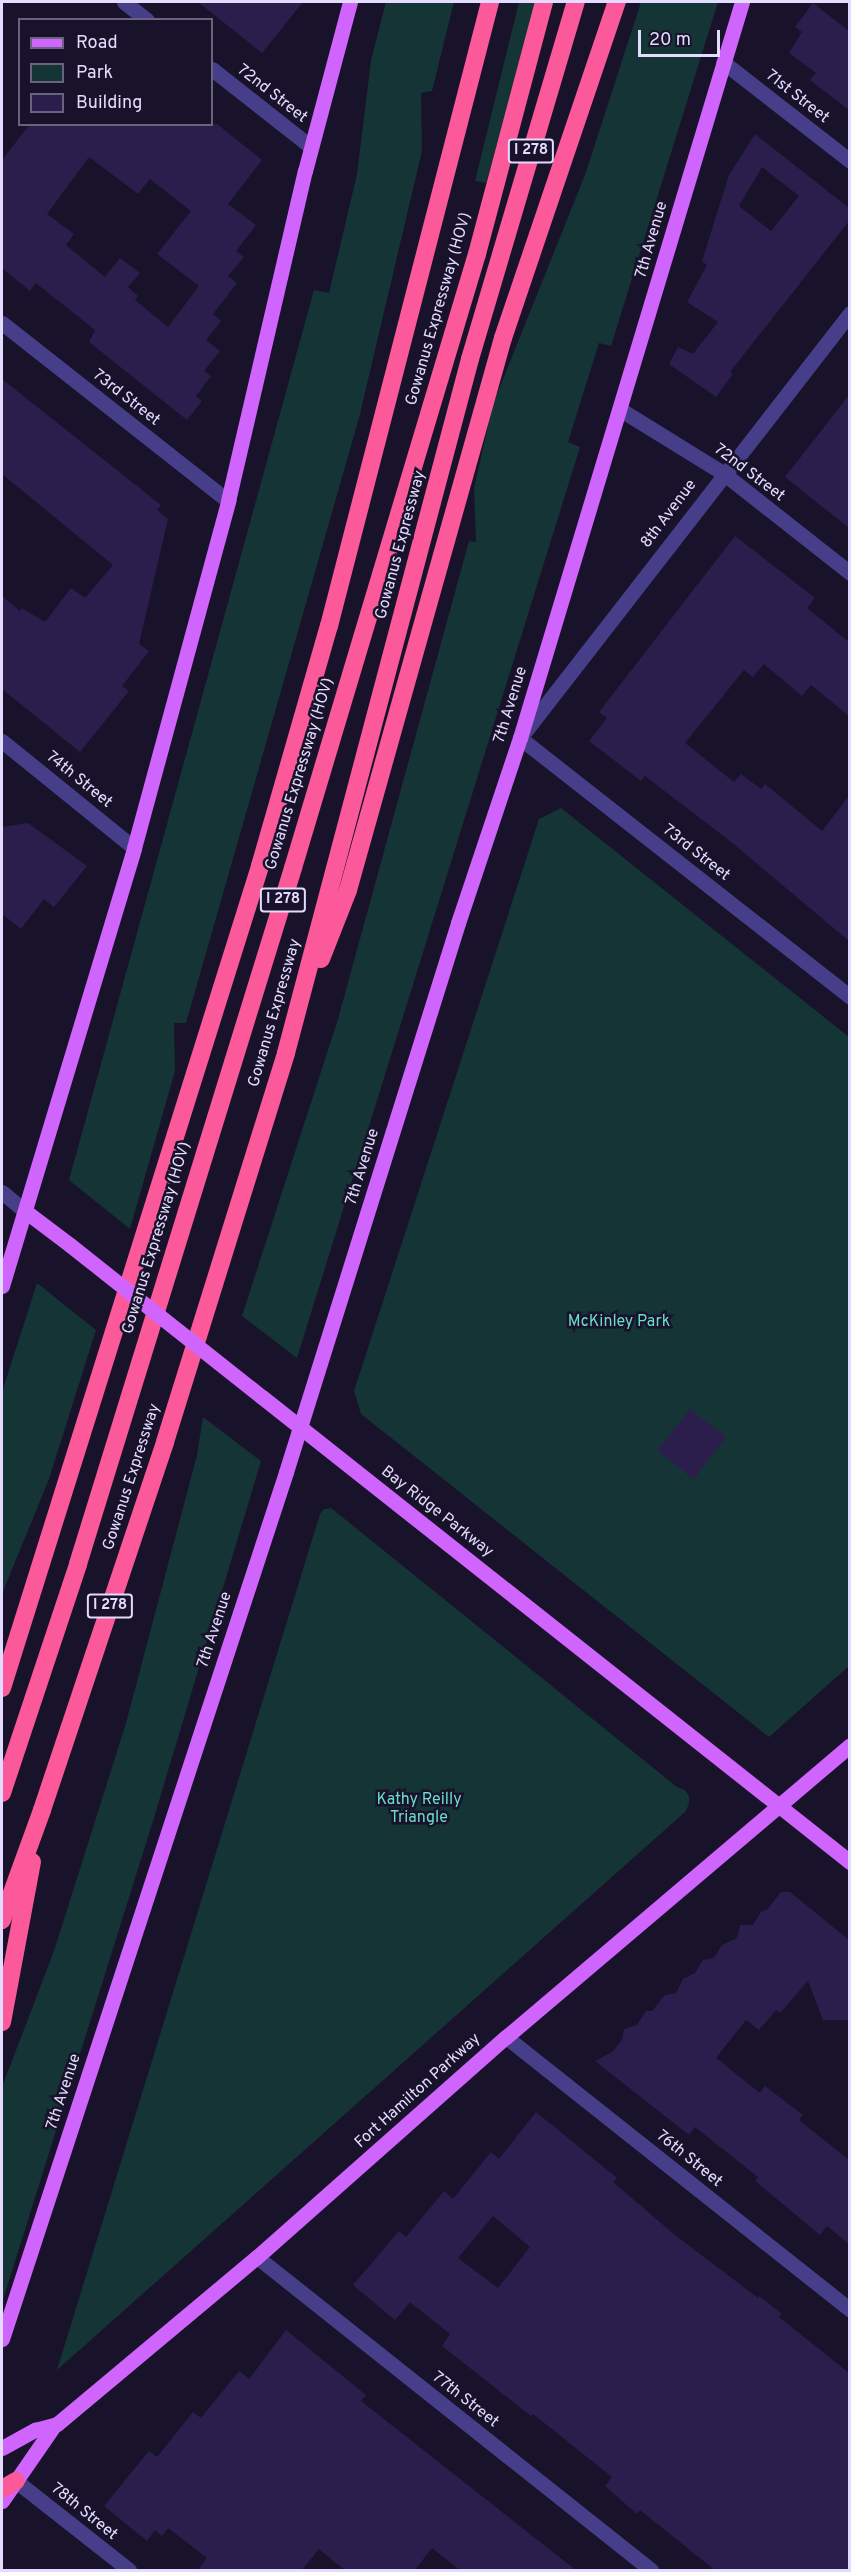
<!DOCTYPE html>
<html>
<head>
<meta charset="utf-8">
<style>
	body { margin:0 }
	#map { position:relative; width:851px; height:2572px; overflow:hidden; background:#18122b; font-family:Overpass,sans-serif }
	div>[style] { position:absolute }
	[style*='--x'] { left:calc(var(--x)*1px); top:calc(var(--y)*1px); width:calc(var(--w)*1px); rotate:calc(var(--a)*1deg) }
	.green>* { inset:0; background:#153435 }
	.building>* { inset:0; background:#2b1e4c; transform-origin:0 0 }
	.minor>* { height:15px; margin:-7.5px; padding:0 7.5px; transform-origin:7.5px; border-radius:7.5px; background:#463e89 }
	.major>* { height:15px; margin:-7.5px; padding:0 7.5px; transform-origin:7.5px; border-radius:7.5px; background:#d065fd }
	.highway>* { height:18px; margin:-9px; padding:0 9px; transform-origin:9px; border-radius:9px; background:#fc599b }
	.major-bridge>* { height:15px; margin:-7.5px; padding:0 7.5px; transform-origin:7.5px; border-radius:7.5px; background:#d065fd }
	span { translate:-50% -50%; white-space:nowrap; text-align:center; line-height:1.15; -webkit-text-stroke:5px #18122b; paint-order:stroke }
	.shield-label span { padding:2px 4px; background:#18122b; border:2px solid; border-radius:4px; -webkit-text-stroke-width:0 }
	.shield-label { font-size:15px; color:#e3dcfe; font-weight:700 }
	.street-label { font-size:16px; color:#e3dcfe }
	.park-label { font-size:16px; color:#67dfcb }
	.frame { position:absolute; inset:0; border:3px solid #e3dcfe; pointer-events:none }
	.legend { position:absolute; left:18px; top:18px; width:195px; height:108px; box-sizing:border-box; background:#18122b; border:2px solid #69637f; margin:0; padding:8px 10px; list-style:none; font-size:18px; color:#e3dcfe }
	.legend li { display:flex; align-items:center; gap:12px; height:30px }
	.legend b { width:30px; border:2px solid #69637f }
	.scale { position:absolute; left:638px; top:30px; width:82px; height:27px; box-sizing:border-box; border:3px solid #e3dcfe; border-top:0; padding-left:8px; font-size:18px; line-height:21px; white-space:nowrap; color:#e3dcfe; -webkit-text-stroke:4px #18122b; paint-order:stroke }
</style>
</head>
<body>
<div id="map">
	<div class="green">
		<div style="clip-path:polygon(386px 2px,454px 2px,432px 91px,421px 93px,422px 151px,359px 418px,186px 1023px,174px 1023px,175px 1071px,130px 1229px,69px 1180px,314px 290px,329px 293px,357px 174px,371px 60px)"></div>
		<div style="clip-path:polygon(519px 2px,537px 2px,486px 183px,475px 181px)"></div>
		<div style="clip-path:polygon(641px 2px,718px 2px,611px 346px,599px 343px,568px 442px,580px 447px,297px 1358px,242px 1316px,338px 1019px,469px 541px,476px 542px,474px 488px,493px 404px,585px 175px)"></div>
		<div style="clip-path:polygon(561px 808px,849px 1037px,849px 1666px,769px 1737px,361px 1414px,354px 1391px,539px 819px)"></div>
		<div style="clip-path:polygon(37px 1283px,96px 1330px,49px 1479px,2px 1594px,2px 1392px)"></div>
		<div style="clip-path:polygon(203px 1417px,261px 1461px,153px 1821px,2px 2303px,2px 2087px,54px 1951px,126px 1723px,197px 1455px)"></div>
		<div style="clip-path:polygon(331px 1508px,677px 1787px,685px 1790px,689px 1796px,689px 1804px,685px 1812px,57px 2370px,320px 1514px,324px 1509px)"></div>
	</div>
	<div class="building">
		<div style="clip-path:polygon(198px 2px,303px 2px,262px 53px)"></div>
		<div style="clip-path:polygon(813px 3px,849px 31px,849px 110px,810px 80px,816px 73px,789px 53px,802px 32px,795px 27px)"></div>
		<div style="clip-path:polygon(evenodd,30px 124px,217px 124px,262px 160px,228px 204px,256px 225px,236px 251px,244px 257px,228px 276px,237px 283px,213px 314px,221px 321px,206px 340px,220px 351px,204px 371px,211px 376px,196px 396px,202px 401px,187px 420px,89px 342px,95px 330px,36px 283px,30px 291px,2px 268px,2px 160px,30px 124px,89px 157px,138px 194px,150px 179px,191px 211px,157px 254px,199px 286px,168px 327px,135px 300px,138px 296px,128px 287px,140px 273px,120px 258px,105px 277px,66px 245px,74px 234px,47px 214px,89px 157px)"></div>
		<div style="clip-path:polygon(evenodd,755px 134px,849px 208px,849px 221px,730px 372px,733px 374px,716px 397px,669px 364px,678px 347px,693px 354px,718px 322px,687px 302px,707px 265px,702px 261px,729px 175px,755px 134px,762px 167px,799px 196px,771px 231px,739px 206px,762px 167px)"></div>
		<div style="clip-path:polygon(2px 379px,161px 505px,157px 510px,168px 519px,139px 644px,149px 651px,122px 686px,129px 691px,80px 752px,2px 689px,2px 596px,20px 611px,22px 608px,45px 622px,71px 588px,85px 598px,113px 565px,2px 474px)"></div>
		<div style="clip-path:polygon(849px 395px,849px 528px,785px 477px)"></div>
		<div style="clip-path:polygon(735px 536px,815px 598px,807px 608px,849px 642px,849px 716px,811px 685px,802px 696px,764px 664px,753px 677px,744px 670px,685px 743px,734px 782px,741px 774px,761px 789px,765px 784px,822px 831px,849px 796px,849px 941px,730px 841px,645px 776px,641px 781px,589px 741px,607px 718px,599px 712px)"></div>
		<div style="clip-path:polygon(28px 823px,87px 866px,54px 907px,44px 899px,21px 929px,2px 914px,2px 827px)"></div>
		<div style="left:690px;top:1409px;width:46px;height:53px;rotate:38deg"></div>
		<div style="clip-path:polygon(781px 1892px,790px 1892px,849px 1940px,849px 2020px,823px 2020px,808px 1981px,780px 2013px,776px 2010px,759px 2030px,746px 2020px,716px 2058px,760px 2093px,765px 2086px,803px 2115px,799px 2120px,849px 2160px,849px 2244px,827px 2226px,820px 2235px,755px 2181px,758px 2177px,695px 2127px,689px 2135px,595px 2061px,612px 2052px,622px 2040px,624px 2029px,637px 2025px,646px 2011px,652px 2011px,665px 1995px,676px 1993px,683px 1979px,695px 1973px,703px 1960px,714px 1958px,722px 1945px,737px 1938px,740px 1925px,753px 1925px,761px 1912px,768px 1909px)"></div>
		<div style="clip-path:polygon(evenodd,536px 2112px,617px 2178px,613px 2182px,675px 2235px,758px 2298px,759px 2296px,782px 2314px,779px 2317px,849px 2373px,849px 2571px,716px 2571px,640px 2510px,637px 2514px,605px 2486px,612px 2477px,533px 2414px,531px 2416px,442px 2346px,450px 2334px,410px 2302px,395px 2320px,353px 2285px,399px 2231px,406px 2237px,444px 2191px,453px 2199px,491px 2152px,499px 2159px,536px 2112px,493px 2216px,530px 2247px,498px 2288px,458px 2258px,493px 2216px)"></div>
		<div style="clip-path:polygon(286px 2330px,366px 2395px,361px 2401px,577px 2571px,461px 2571px,432px 2548px,414px 2571px,346px 2571px,319px 2549px,301px 2571px,197px 2571px,207px 2558px,168px 2528px,162px 2536px,155px 2530px,147px 2541px,104px 2506px,149px 2451px,157px 2457px,193px 2412px,201px 2418px,239px 2371px,249px 2379px)"></div>
	</div>
	<div class="minor">
		<div style="--x:124;--y:2;--w:29;--a:38"></div>
		<div style="--x:723;--y:62;--w:161;--a:37.9"></div>
		<div style="--x:212;--y:69;--w:126;--a:38.2"></div>
		<div style="--x:850;--y:313;--w:538;--a:127.83"></div>
		<div style="--x:520;--y:738;--w:420;--a:38.1"></div>
		<div style="--x:2;--y:323;--w:288;--a:38.2"></div>
		<div style="--x:621;--y:410;--w:120;--a:31.7"></div>
		<div style="--x:723;--y:473;--w:162;--a:38.2"></div>
		<div style="--x:2;--y:741;--w:170;--a:39"></div>
		<div style="--x:2;--y:1192;--w:30;--a:40"></div>
		<div style="--x:506;--y:2037;--w:439;--a:38.4"></div>
		<div style="--x:257;--y:2257;--w:503;--a:38.46"></div>
		<div style="--x:16;--y:2481;--w:144;--a:38.2"></div>
	</div>
	<div class="major">
		<div style="--x:25;--y:1211;--w:56;--a:37.1"></div>
		<div style="--x:2;--y:1286;--w:457;--a:-73.2"></div>
		<div style="--x:134;--y:848;--w:360;--a:-74.8"></div>
		<div style="--x:228;--y:501;--w:339;--a:-76.9"></div>
		<div style="--x:305;--y:171;--w:175;--a:-75.1"></div>
		<div style="--x:262;--y:1397;--w:750;--a:38.34"></div>
		<div style="--x:2;--y:2339;--w:912;--a:-71.86"></div>
		<div style="--x:286;--y:1472;--w:575;--a:-72.6"></div>
		<div style="--x:458;--y:923;--w:195;--a:-71.5"></div>
		<div style="--x:520;--y:738;--w:769;--a:-73.22"></div>
		<div style="--x:2;--y:2448;--w:38;--a:-29"></div>
		<div style="--x:35;--y:2430;--w:23;--a:-15"></div>
		<div style="--x:57;--y:2424;--w:261;--a:-39.9"></div>
		<div style="--x:257;--y:2257;--w:332;--a:-41.5"></div>
		<div style="--x:506;--y:2037;--w:451;--a:-40.3"></div>
		<div style="--x:2;--y:2501;--w:90;--a:-55.4"></div>
	</div>
	<div class="highway">
		<div style="--x:321;--y:959;--w:74;--a:-68.6"></div>
		<div style="--x:348;--y:890;--w:573;--a:-74.32"></div>
		<div style="--x:503;--y:338;--w:355;--a:-71.3"></div>
		<div style="--x:2;--y:1688;--w:862;--a:-72.57"></div>
		<div style="--x:260;--y:866;--w:250;--a:-74"></div>
		<div style="--x:329;--y:626;--w:644;--a:-75.53"></div>
		<div style="--x:2;--y:1793;--w:241;--a:-71.6"></div>
		<div style="--x:78;--y:1564;--w:728;--a:-72.83"></div>
		<div style="--x:293;--y:868;--w:641;--a:-73.32"></div>
		<div style="--x:477;--y:254;--w:261;--a:-75.1"></div>
		<div style="--x:2;--y:1920;--w:117;--a:-70"></div>
		<div style="--x:42;--y:1810;--w:388;--a:-71.5"></div>
		<div style="--x:165;--y:1442;--w:407;--a:-72.7"></div>
		<div style="--x:286;--y:1053;--w:718;--a:-75.15"></div>
		<div style="--x:470;--y:359;--w:372;--a:-73.5"></div>
		<div style="--x:2;--y:2022;--w:163;--a:-79.4"></div>
		<div style="--x:2;--y:2489;--w:16;--a:-30"></div>
	</div>
	<div class="major-bridge">
		<div style="--x:70;--y:1245;--w:245;--a:38.4"></div>
	</div>
	<div class="shield-label">
		<span style="left:531px;top:151px">I 278</span>
		<span style="left:283px;top:900px">I 278</span>
		<span style="left:110px;top:1606px">I 278</span>
	</div>
	<div class="street-label">
		<span style="left:272px;top:94px;rotate:38deg">72nd Street</span>
		<span style="left:797px;top:97px;rotate:38deg">71st Street</span>
		<span style="left:652px;top:240px;rotate:-74deg">7th Avenue</span>
		<span style="left:439px;top:309px;rotate:-74deg">Gowanus Expressway (HOV)</span>
		<span style="left:126px;top:398px;rotate:38deg">73rd Street</span>
		<span style="left:749px;top:473px;rotate:37deg">72nd Street</span>
		<span style="left:669px;top:514px;rotate:-53deg">8th Avenue</span>
		<span style="left:401px;top:545px;rotate:-75deg">Gowanus Expressway</span>
		<span style="left:511px;top:705px;rotate:-73deg">7th Avenue</span>
		<span style="left:300px;top:774px;rotate:-73deg">Gowanus Expressway (HOV)</span>
		<span style="left:79px;top:780px;rotate:39deg">74th Street</span>
		<span style="left:696px;top:853px;rotate:38deg">73rd Street</span>
		<span style="left:275px;top:1013px;rotate:-74deg">Gowanus Expressway</span>
		<span style="left:363px;top:1167px;rotate:-73deg">7th Avenue</span>
		<span style="left:157px;top:1238px;rotate:-73deg">Gowanus Expressway (HOV)</span>
		<span style="left:132px;top:1477px;rotate:-72deg">Gowanus Expressway</span>
		<span style="left:437px;top:1512px;rotate:38deg">Bay Ridge Parkway</span>
		<span style="left:215px;top:1630px;rotate:-72deg">7th Avenue</span>
		<span style="left:418px;top:2091px;rotate:-42deg">Fort Hamilton Parkway</span>
		<span style="left:64px;top:2092px;rotate:-72deg">7th Avenue</span>
		<span style="left:689px;top:2159px;rotate:39deg">76th Street</span>
		<span style="left:465px;top:2400px;rotate:38deg">77th Street</span>
		<span style="left:84px;top:2512px;rotate:39deg">78th Street</span>
	</div>
	<div class="park-label">
		<span style="left:619px;top:1322px">McKinley Park</span>
		<span style="left:419px;top:1809px">Kathy Reilly<br>Triangle</span>
	</div>
	<div class="frame"></div>
	<ul class="legend">
	<li><b style="height:8px;background:#d065fd"></b>Road</li>
	<li><b style="height:16px;background:#153435"></b>Park</li>
	<li><b style="height:16px;background:#2b1e4c"></b>Building</li>
	</ul>
	<div class="scale">20 m</div>
</div>
</body>
</html>
